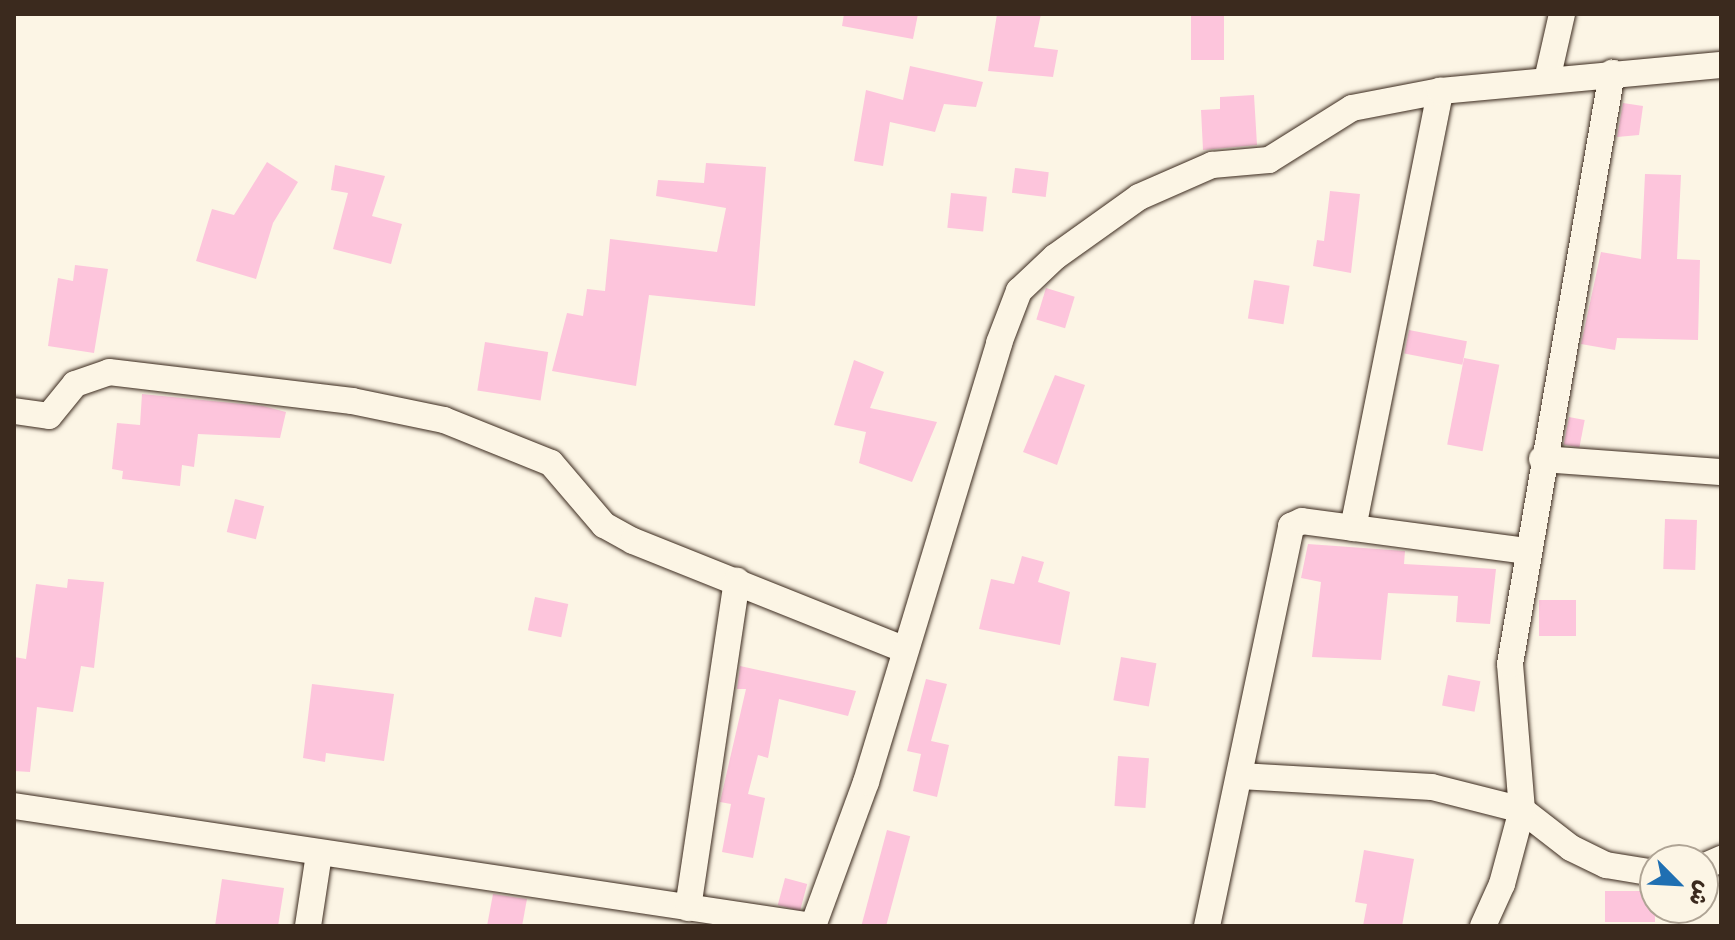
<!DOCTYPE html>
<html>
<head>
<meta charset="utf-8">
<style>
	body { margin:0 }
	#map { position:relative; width:1735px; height:940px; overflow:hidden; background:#fcf5e5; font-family:"Balsamiq Sans","Playpen Sans Arabic",sans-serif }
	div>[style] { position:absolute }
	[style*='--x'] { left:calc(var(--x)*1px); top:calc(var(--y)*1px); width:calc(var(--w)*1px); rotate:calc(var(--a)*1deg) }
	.building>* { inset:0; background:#fdc5dc; transform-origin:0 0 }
	.roads { filter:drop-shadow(0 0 2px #3b2a1e) drop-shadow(0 0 2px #3b2a1e) }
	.minor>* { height:26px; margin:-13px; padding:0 13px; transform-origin:13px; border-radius:13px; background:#fcf5e5 }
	span { translate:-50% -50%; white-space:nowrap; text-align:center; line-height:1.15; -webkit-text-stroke:6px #fcf5e5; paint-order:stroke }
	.frame { position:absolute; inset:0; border:16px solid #3b2a1e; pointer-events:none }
	.north { position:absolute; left:1639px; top:844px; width:80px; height:80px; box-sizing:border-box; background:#fcf5e5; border:2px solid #afa495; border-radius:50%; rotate:114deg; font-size:22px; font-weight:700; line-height:32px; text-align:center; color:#3b2a1e }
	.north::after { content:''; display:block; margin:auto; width:28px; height:36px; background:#1f6fb2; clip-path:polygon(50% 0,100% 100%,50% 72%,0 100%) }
</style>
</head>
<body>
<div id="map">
	<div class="building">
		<div style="clip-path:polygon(844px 14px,918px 14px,913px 39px,842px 26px)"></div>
		<div style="clip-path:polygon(997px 14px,1041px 14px,1034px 47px,1058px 50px,1053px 77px,988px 71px)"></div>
		<div style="left:1191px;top:14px;width:33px;height:46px"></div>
		<div style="clip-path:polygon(910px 66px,983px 82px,976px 107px,944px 104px,935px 132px,890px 122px,883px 166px,854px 161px,866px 90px,903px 100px)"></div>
		<div style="clip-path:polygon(1254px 95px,1257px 145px,1203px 150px,1201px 110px,1220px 109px,1220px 97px)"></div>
		<div style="clip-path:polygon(1623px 103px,1643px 106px,1639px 135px,1617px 137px)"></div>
		<div style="clip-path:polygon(267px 162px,298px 182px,273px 223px,256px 279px,196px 261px,212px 209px,234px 215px)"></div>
		<div style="clip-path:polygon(706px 163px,766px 167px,755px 306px,649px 295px,636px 386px,552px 371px,567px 313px,583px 316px,587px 289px,605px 291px,610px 239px,717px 252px,726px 208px,656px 196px,658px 180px,704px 183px)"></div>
		<div style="clip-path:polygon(335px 165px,385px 176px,372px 216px,402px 224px,391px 264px,333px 249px,348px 193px,331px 190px)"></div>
		<div style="left:1015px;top:168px;width:34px;height:25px;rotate:7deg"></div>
		<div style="clip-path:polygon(1645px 174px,1681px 175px,1677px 259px,1700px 260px,1698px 340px,1617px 338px,1615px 350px,1581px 344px,1601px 252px,1641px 259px)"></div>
		<div style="clip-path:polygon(1330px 191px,1360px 194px,1351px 273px,1313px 266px,1317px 240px,1324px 241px)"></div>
		<div style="left:951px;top:193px;width:36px;height:35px;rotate:6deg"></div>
		<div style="clip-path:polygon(75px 265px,108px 269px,94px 353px,48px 346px,58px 278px,73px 281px)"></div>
		<div style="left:1254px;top:280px;width:36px;height:39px;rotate:9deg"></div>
		<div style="left:1046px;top:288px;width:30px;height:33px;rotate:17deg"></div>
		<div style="left:1409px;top:330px;width:59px;height:24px;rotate:11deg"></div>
		<div style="left:485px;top:342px;width:64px;height:49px;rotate:9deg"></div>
		<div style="left:1464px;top:358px;width:36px;height:88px;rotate:11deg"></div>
		<div style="clip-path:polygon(854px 360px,884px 372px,870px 408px,937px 422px,912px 482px,859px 463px,866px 432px,834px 425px)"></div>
		<div style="clip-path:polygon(1055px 375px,1085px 385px,1057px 465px,1023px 452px)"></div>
		<div style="clip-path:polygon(142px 394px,263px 406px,286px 412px,280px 438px,198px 434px,194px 467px,182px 465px,180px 486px,122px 479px,123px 471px,112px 469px,117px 423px,140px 425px)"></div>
		<div style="left:1569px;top:417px;width:16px;height:28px;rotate:11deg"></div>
		<div style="left:235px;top:499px;width:30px;height:34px;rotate:14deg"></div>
		<div style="left:1665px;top:519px;width:32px;height:50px;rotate:2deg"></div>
		<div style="clip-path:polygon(1308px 544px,1405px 551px,1404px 564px,1496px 569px,1490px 624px,1456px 622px,1458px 596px,1388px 593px,1381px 660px,1312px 657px,1321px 582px,1301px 578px)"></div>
		<div style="clip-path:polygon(1022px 556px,1044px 562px,1038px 582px,1070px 592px,1060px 645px,979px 629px,991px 579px,1014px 584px)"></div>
		<div style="clip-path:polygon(68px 579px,104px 582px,94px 668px,81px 666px,73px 712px,37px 707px,30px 772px,14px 771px,14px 657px,26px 659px,36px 584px,67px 588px)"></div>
		<div style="left:535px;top:597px;width:34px;height:34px;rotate:12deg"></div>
		<div style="left:1539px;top:600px;width:37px;height:36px"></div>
		<div style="left:1121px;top:657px;width:36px;height:44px;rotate:10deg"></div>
		<div style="clip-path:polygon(740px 666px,856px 691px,848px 716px,779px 699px,768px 758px,758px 755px,748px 794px,765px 798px,753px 858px,722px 852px,731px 804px,720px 802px,746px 689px,737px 689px)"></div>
		<div style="left:1448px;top:675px;width:33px;height:31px;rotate:11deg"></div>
		<div style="clip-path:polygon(926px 679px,947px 684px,931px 741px,949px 745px,937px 797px,913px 791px,921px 754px,907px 751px)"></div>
		<div style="clip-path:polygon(312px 684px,394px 694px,384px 761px,326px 753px,325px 762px,303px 758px)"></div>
		<div style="left:1118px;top:756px;width:31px;height:50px;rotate:4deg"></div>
		<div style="left:887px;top:830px;width:24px;height:99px;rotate:15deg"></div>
		<div style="clip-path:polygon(1364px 850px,1414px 859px,1402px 926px,1363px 926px,1367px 904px,1355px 902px)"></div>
		<div style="left:785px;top:878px;width:23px;height:28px;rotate:15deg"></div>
		<div style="clip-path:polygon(222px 879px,284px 888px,278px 926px,215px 926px)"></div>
		<div style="left:1655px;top:891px;width:31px;height:50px;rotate:90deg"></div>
		<div style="clip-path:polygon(493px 894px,527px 899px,522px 926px,487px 926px)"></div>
	</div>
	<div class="roads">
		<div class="minor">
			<div style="--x:1547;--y:80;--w:68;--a:-77.2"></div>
			<div style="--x:14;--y:411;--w:35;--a:8"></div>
			<div style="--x:49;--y:416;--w:41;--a:-50.9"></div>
			<div style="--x:75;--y:384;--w:36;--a:-19"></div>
			<div style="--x:109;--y:372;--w:245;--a:6.8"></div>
			<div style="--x:352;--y:401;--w:94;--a:11.7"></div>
			<div style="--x:444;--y:420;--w:115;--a:21.9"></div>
			<div style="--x:551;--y:463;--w:82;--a:49.5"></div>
			<div style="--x:604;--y:525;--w:33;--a:29"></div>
			<div style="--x:633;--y:541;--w:291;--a:21.8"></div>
			<div style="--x:1542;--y:459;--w:179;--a:4.2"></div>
			<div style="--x:1353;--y:528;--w:446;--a:-78.7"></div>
			<div style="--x:1240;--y:776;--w:192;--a:3.3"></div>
			<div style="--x:1432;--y:787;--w:93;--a:14.3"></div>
			<div style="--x:1522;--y:810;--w:62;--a:37.8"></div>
			<div style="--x:1571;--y:848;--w:39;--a:26"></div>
			<div style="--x:1606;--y:865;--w:50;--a:9.3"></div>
			<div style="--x:14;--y:806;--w:808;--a:8.54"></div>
			<div style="--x:1703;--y:867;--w:20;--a:-24"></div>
			<div style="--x:688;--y:908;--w:331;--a:-81.5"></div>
			<div style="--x:308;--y:926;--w:73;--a:-81.3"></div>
			<div style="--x:813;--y:926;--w:153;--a:-69.8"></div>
			<div style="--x:866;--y:782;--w:459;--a:-73.1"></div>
			<div style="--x:999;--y:343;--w:56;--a:-69"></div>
			<div style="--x:1019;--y:291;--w:50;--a:-43.4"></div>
			<div style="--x:1055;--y:257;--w:103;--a:-35.5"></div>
			<div style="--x:1139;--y:197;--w:80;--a:-23.7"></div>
			<div style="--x:1212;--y:165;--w:57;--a:-5"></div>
			<div style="--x:1269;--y:160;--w:98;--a:-32.1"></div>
			<div style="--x:1352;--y:108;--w:90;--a:-10.9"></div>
			<div style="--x:1440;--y:91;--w:282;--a:-5.3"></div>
			<div style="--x:1207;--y:926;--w:409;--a:-78.1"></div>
			<div style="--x:1291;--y:526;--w:12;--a:-24"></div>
			<div style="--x:1302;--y:521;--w:226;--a:7.6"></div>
			<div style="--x:1483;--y:926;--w:46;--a:-65.7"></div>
			<div style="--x:1502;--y:884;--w:77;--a:-74.9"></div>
			<div style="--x:1522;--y:810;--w:146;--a:-94.7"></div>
			<div style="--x:1510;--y:664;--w:600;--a:-80.21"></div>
		</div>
	</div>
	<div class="frame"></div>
	<div class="north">ش</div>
</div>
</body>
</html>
